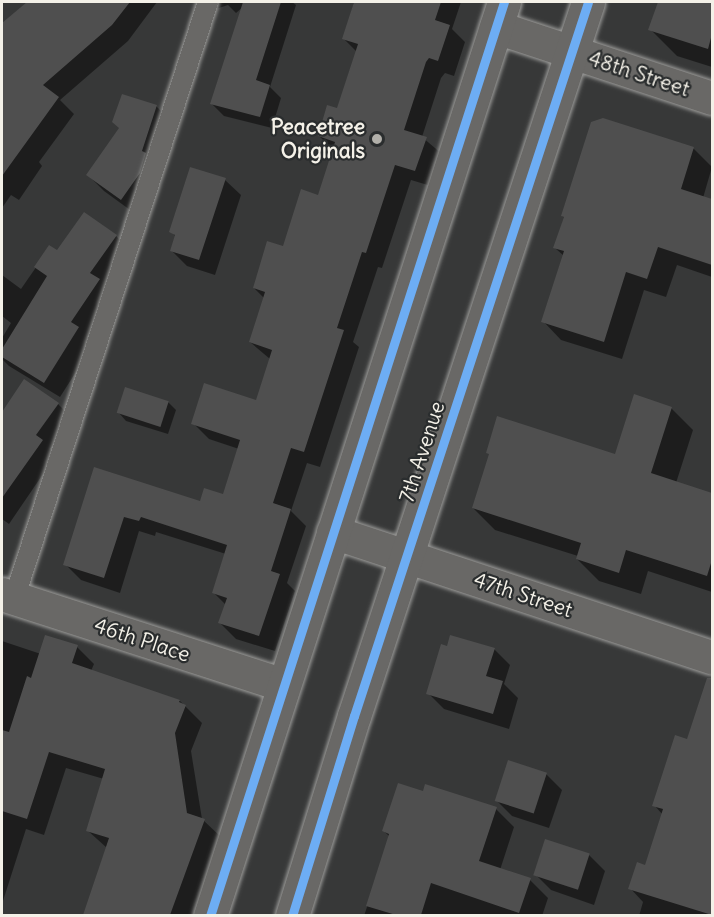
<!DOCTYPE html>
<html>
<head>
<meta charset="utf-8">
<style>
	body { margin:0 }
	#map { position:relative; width:714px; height:917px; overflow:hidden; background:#373838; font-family:Delius,sans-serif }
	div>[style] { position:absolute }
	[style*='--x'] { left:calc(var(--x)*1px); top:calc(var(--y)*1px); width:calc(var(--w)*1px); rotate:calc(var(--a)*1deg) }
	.shadow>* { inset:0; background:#0007 }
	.building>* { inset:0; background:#4f4f4f; transform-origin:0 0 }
	.roads { filter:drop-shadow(0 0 2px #9d9d9b) drop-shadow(0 0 2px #9d9d9b) }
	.service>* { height:20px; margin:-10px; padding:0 10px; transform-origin:10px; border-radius:10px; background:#696866 }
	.minor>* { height:33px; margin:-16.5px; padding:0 16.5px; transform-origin:16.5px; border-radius:16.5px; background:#696866 }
	.tertiary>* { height:33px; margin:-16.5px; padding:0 16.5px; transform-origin:16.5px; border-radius:16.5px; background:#696866 }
	.cycleway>* { height:9px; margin:-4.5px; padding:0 4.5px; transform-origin:4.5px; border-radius:4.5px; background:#6dadf4 }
	.dots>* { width:16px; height:16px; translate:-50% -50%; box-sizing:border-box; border:3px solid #2a2d2e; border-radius:50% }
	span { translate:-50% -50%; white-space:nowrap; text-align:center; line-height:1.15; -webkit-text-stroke:4.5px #2a2d2e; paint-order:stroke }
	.street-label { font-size:21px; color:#f4f1e8 }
	.poi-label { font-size:21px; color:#f4f1e8; font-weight:700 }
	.right { translate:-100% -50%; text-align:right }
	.frame { position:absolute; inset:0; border:3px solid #f4f1e8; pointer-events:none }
</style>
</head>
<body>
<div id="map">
	<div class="shadow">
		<div style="clip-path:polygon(29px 2px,157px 2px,128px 41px,60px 100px,74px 114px,39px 162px,42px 166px,19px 200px,11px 195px,2px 208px,2px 35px,12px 21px,10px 18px)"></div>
		<div style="clip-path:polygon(209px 2px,292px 2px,296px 5px,270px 87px,281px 98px,272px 128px,224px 116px,212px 104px,243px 7px,236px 13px,228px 5px,216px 9px)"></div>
		<div style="clip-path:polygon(354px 2px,461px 2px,452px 29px,465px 42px,454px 76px,445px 73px,441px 78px,422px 137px,442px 154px,431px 186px,411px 180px,382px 268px,378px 267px,353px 342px,359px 347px,320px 467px,307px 463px,291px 511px,306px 526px,287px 583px,295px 591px,275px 651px,236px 639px,220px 623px,226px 605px,214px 593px,226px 554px,156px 532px,155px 536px,139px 531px,120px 593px,81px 580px,65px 564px,95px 468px,201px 503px,224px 495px,239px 449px,209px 439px,193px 423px,256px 402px,270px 359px,250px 342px,264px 298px,254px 288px,319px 197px,334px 150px,319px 136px,338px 110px,357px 52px,344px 39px)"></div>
		<div style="clip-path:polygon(659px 2px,712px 2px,712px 67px,677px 56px,650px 29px)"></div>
		<div style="clip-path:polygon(156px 106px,172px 122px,137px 215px,104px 191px,88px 175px)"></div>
		<div style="clip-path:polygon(603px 120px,694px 149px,712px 167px,703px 198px,712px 201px,712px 277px,677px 265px,666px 297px,644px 290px,622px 359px,561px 340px,543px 321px,564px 256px,555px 248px,565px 218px,562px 216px)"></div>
		<div style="clip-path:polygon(225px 180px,241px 195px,215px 275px,187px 266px,171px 250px,176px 237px,171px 231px)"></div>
		<div style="clip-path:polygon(116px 236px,132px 252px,115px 296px,87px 337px,94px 344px,60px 397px,9px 366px,2px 359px,2px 338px,11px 323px,2px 316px,2px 275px,21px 289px,50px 247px,57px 252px)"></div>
		<div style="clip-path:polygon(26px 382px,58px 404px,72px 418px,50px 449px,56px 455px,9px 524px,2px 519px,2px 416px)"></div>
		<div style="clip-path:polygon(168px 402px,176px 410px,168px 434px,126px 421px,119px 413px)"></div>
		<div style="clip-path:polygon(671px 408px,693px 430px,676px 483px,712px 495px,712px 592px,648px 571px,641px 594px,599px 581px,577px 559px,578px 556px,495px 530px,473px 508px,616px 456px)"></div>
		<div style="clip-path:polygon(2px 641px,41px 654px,77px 647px,94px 664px,91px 671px,180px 701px,202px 723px,191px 751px,202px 819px,221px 837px,194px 916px,84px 916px,107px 848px,87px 830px,104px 779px,66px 768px,44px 835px,26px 829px,2px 904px)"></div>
		<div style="clip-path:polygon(494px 649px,510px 665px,504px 684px,518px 698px,509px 729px,444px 709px,428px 693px)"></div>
		<div style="clip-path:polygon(699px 705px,712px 709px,712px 916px,639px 916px,643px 902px,630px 888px,646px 867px,663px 815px,654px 805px,688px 741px)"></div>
		<div style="clip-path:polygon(546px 774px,562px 790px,549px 828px,512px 816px,496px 800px)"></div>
		<div style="clip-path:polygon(424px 793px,496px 809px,514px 827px,500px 870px,530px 880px,548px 898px,542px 916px,364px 916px,390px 837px,384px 831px)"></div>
		<div style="clip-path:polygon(589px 855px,605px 871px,594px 905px,551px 890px,535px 874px)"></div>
	</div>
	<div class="building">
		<div style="clip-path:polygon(27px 2px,130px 2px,112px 25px,43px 85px,59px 97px,2px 176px,2px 23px)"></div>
		<div style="clip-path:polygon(243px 2px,281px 2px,256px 80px,270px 85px,260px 117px,210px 104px)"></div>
		<div style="clip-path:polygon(354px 2px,441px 2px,435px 20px,450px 25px,438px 61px,429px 58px,426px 62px,404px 130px,427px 137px,415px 171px,395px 165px,366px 253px,362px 252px,337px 328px,344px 330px,304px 452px,291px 448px,273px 503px,291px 509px,271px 571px,280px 574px,259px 636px,218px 623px,227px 598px,212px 593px,227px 545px,141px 517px,139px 521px,124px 517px,104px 578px,63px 565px,94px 467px,200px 501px,204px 488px,223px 494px,240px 440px,191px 424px,204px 383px,256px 400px,272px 350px,249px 342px,265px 292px,253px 288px,267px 241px,283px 246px,301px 189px,318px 195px,335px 142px,318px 136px,327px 105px,337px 108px,358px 44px,342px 39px)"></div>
		<div style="clip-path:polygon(658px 2px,712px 2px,712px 34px,708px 49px,648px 30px)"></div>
		<div style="clip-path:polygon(122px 94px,157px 105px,142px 151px,146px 153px,140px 173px,121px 200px,86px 175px,119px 128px,112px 122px)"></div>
		<div style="clip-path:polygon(603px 118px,694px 147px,681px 189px,712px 199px,712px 265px,658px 247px,647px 279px,626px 272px,604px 342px,541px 322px,564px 251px,553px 248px,564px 217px,561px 216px,591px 122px)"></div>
		<div style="clip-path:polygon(190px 167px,226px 178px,199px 260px,170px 251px,175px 235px,169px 232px)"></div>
		<div style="clip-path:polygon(84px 212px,117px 235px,90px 273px,100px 279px,71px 322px,79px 327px,44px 383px,2px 357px,2px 349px,47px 276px,34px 267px,49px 245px,57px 250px)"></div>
		<div style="clip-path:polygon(24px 379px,59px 403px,36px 435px,43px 440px,2px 498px,2px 412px)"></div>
		<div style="left:125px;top:387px;width:46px;height:27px;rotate:18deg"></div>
		<div style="clip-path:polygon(634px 394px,672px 407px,651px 473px,712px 493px,712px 560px,707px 576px,626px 550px,619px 573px,576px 559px,581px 543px,472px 508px,489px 454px,486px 453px,497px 416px,615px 454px)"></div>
		<div style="clip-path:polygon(45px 635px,78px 645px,72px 663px,180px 700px,179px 702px,186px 705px,175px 733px,187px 813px,205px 819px,170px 915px,83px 915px,109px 838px,86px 831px,105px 769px,49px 752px,27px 819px,2px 811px,2px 730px,9px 732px,27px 676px,31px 678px)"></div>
		<div style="clip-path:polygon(450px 635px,495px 648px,486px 676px,503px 681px,493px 714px,426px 694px,441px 644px,447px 646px)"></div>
		<div style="clip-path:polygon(707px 678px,712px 678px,712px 915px,628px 889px,637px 862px,645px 865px,663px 809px,652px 806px,675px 735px,687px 739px)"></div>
		<div style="left:508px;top:760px;width:41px;height:43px;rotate:18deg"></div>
		<div style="clip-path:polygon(398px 783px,423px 791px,425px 784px,497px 807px,479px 861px,531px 878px,519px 913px,431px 883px,421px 915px,396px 915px,366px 906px,389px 834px,382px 831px)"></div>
		<div style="left:545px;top:839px;width:47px;height:38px;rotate:18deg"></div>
	</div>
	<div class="roads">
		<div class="service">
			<div style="--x:14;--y:599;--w:628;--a:-72"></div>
		</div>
		<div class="minor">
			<div style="--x:496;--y:27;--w:227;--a:18.2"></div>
			<div style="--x:333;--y:532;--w:399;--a:18.3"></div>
			<div style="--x:2;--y:594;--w:295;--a:17.9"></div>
		</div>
		<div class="tertiary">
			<div style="--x:210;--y:916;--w:960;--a:-72.17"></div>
			<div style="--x:292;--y:916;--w:209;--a:-72.8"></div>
			<div style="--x:354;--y:716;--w:751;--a:-71.85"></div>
		</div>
	</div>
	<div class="cycleway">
		<div style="--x:210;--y:916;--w:960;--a:-72.17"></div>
		<div style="--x:292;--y:916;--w:209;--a:-72.8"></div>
		<div style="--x:354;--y:716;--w:751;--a:-71.85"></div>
	</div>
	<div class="dots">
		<div style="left:377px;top:139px;background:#b2b0aa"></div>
	</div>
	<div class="street-label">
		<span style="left:639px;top:74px;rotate:18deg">48th Street</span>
		<span style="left:422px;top:452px;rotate:-72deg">7th Avenue</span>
		<span style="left:523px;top:595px;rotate:18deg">47th Street</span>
		<span style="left:142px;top:640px;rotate:18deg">46th Place</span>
	</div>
	<div class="poi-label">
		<span class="right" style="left:365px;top:139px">Peacetree<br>Originals</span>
	</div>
	<div class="frame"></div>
</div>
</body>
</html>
